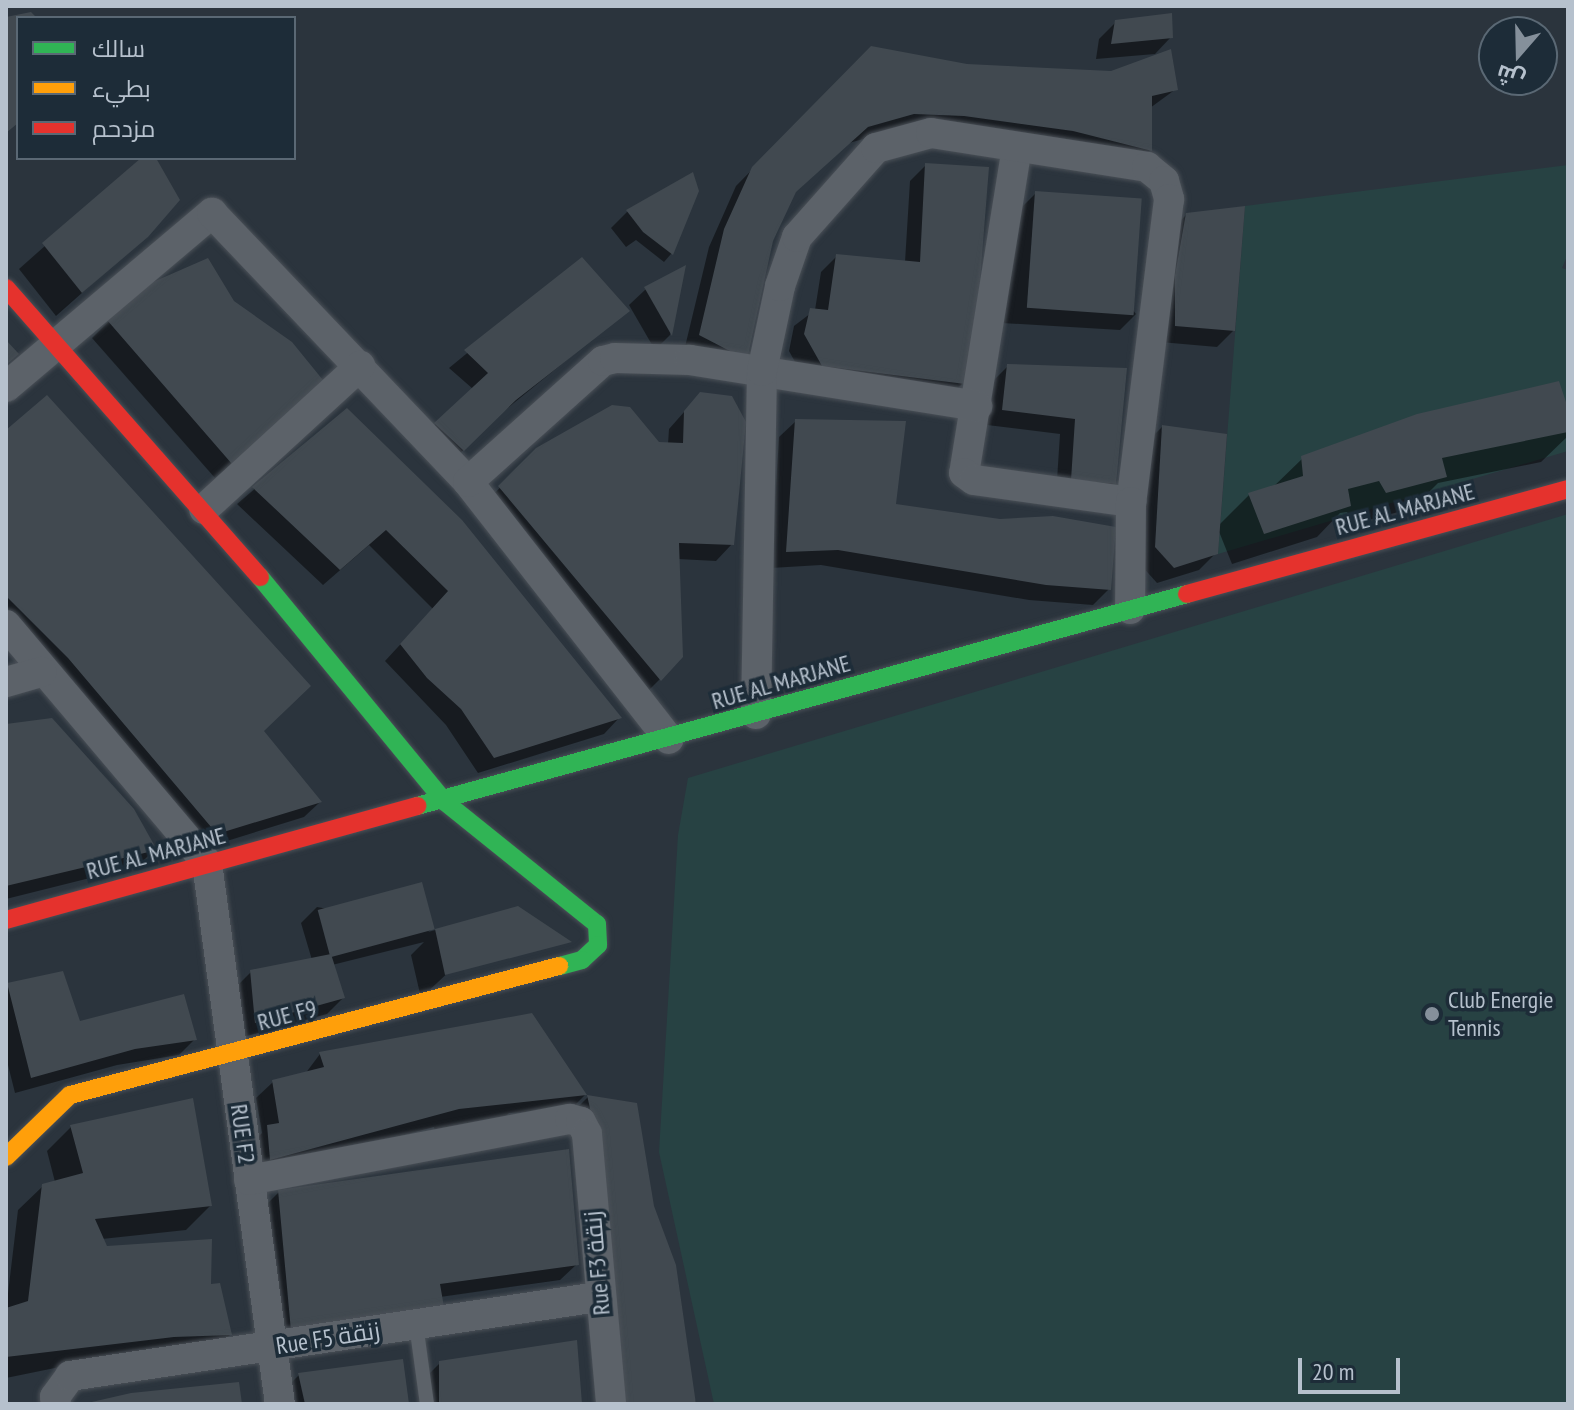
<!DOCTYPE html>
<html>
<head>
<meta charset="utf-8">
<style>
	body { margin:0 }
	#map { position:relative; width:1574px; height:1410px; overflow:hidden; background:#2b343d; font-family:"PT Sans Narrow",Cairo,sans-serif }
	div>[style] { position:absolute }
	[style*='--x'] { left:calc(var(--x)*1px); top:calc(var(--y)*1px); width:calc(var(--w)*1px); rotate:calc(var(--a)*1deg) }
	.green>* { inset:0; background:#274243 }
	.shadow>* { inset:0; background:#0007 }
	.building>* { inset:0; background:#414950; transform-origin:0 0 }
	.roads { filter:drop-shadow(0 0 2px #4a5057) drop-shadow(0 0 2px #4a5057) }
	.lane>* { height:14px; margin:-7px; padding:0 7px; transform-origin:7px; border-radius:7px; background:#5c6269 }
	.street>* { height:30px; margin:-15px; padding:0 15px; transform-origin:15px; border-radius:15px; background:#5c6269 }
	.fast>* { height:18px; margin:-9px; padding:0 9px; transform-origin:9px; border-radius:9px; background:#30b455 }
	.slow>* { height:18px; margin:-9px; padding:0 9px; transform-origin:9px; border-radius:9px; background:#ff9f0a }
	.jam>* { height:18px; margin:-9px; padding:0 9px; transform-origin:9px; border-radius:9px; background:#e5322d }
	.dots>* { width:22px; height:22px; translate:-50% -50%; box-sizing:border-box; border:4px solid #1d2c38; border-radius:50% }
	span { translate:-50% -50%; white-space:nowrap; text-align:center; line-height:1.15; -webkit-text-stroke:7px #1d2c38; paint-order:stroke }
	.street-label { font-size:24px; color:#b6c1cd }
	.poi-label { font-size:24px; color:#b6c1cd }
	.left { translate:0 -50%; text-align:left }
	.frame { position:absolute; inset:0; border:8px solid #b6c1cd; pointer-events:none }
	.legend { position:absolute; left:16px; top:16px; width:280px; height:144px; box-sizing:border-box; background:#1d2c38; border:2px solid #5a6874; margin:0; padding:10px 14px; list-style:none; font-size:24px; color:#b6c1cd }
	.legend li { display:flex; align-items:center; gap:16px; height:40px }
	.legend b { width:40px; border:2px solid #5a6874 }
	.north { position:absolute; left:1478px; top:16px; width:80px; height:80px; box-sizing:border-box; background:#1d2c38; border:2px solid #5a6874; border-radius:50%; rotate:200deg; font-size:22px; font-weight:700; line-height:32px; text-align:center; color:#b6c1cd }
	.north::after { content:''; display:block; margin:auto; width:28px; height:36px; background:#85909b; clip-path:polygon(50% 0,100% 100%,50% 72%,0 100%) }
	.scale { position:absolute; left:1298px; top:1358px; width:102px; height:36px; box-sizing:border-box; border:4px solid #b6c1cd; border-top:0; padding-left:10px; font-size:24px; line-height:28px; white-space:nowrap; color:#b6c1cd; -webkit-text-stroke:6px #1d2c38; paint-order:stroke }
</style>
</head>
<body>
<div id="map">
	<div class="green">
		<div style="clip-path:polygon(1568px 165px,1568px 254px,1562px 268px,1568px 270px,1568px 451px,1218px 554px,1245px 206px)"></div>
		<div style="clip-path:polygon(1568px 514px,1568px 1404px,714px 1404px,659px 1152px,678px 835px,688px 778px)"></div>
	</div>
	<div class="shadow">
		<div style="clip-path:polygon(1116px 22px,1171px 37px,1155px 54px,1096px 59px,1099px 39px)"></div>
		<div style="clip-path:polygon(871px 48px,966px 66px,1176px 89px,1150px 108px,1150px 150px,1134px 166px,896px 130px,849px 143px,793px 194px,771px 241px,745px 359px,684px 351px,709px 247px,736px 186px)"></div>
		<div style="clip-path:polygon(144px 158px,153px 158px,146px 236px,56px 316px,19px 269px)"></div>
		<div style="clip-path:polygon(926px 165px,963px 383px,947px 399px,806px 382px,789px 351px,794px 326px,815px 310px,821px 272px,837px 256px,905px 262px,910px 181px)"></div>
		<div style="clip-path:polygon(692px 175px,697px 191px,671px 254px,664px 262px,636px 240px,626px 247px,611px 228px,627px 212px)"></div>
		<div style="clip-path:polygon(1036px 193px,1136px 314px,1120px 330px,1002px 323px,1020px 209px)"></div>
		<div style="clip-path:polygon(1186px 215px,1234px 330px,1217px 347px,1160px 342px,1170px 232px)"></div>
		<div style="clip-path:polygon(582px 259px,627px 311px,498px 416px,447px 466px,419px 440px,473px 389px,449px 368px)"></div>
		<div style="clip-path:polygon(683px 269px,670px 335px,655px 350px,629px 305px,646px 289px)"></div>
		<div style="clip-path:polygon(232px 302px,309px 401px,215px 478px,92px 338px,108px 322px)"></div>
		<div style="clip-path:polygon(1008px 366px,1125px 370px,1114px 483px,1098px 499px,1056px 495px,1060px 434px,987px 425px,992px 382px)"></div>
		<div style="clip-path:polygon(700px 394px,732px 544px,716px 561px,678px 559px,660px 679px,644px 695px,484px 504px,537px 450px,668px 444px,669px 429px)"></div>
		<div style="clip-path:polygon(347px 410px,619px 718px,604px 734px,478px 773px,446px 725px,385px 661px,433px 609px,369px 545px,323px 585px,237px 504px)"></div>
		<div style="clip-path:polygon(1568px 415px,1568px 436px,1541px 462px,1438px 483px,1413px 508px,1354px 524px,1347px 512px,1340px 513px,1317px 537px,1232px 564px,1218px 529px,1216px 553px,1199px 570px,1157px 583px,1140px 564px,1146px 443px,1162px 427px,1218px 526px,1249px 495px,1272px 488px,1303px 458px)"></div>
		<div style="clip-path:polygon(796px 421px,894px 505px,1109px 589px,1093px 605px,1029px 600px,821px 565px,771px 568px,779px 437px)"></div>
		<div style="clip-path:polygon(6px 432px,320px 802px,304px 817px,201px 849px,6px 631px)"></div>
		<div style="clip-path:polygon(6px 729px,154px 850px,138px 866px,6px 899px)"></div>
		<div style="clip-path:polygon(317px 907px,433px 928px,428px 932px,517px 908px,421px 998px,411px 955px,424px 942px,332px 965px,343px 998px,327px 1014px,240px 1038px,235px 988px,251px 972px,312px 960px,301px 923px)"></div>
		<div style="clip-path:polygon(8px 985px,79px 1024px,195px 1039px,179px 1055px,117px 1065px,15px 1093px,6px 1057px)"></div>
		<div style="clip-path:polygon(531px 1015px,585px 1095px,569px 1111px,509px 1113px,501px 1121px,435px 1132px,434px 1127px,255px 1175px,252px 1143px,262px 1133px,256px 1098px,273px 1082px,305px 1074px,320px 1054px)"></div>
		<div style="clip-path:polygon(588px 1097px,652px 1207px,696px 1404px,572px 1113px)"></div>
		<div style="clip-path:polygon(71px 1127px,210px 1206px,186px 1230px,102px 1239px,105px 1248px,209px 1283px,230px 1335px,205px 1359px,94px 1360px,6px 1378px,6px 1310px,18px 1210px,43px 1186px,55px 1182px,47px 1151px)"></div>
		<div style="clip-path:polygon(279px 1192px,577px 1264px,560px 1280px,440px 1297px,275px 1347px,263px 1208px)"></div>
		<div style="clip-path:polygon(440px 1363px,580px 1404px,425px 1404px,423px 1380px)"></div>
		<div style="clip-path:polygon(299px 1375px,406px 1404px,286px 1404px,283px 1391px)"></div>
	</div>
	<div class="building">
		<div style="clip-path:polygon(31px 12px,37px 18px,18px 18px,18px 123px,6px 133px,6px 17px)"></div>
		<div style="clip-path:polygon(1172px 13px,1173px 38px,1111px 44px,1115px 20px)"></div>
		<div style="clip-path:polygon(871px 46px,967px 64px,1111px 71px,1171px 49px,1178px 90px,1152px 96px,1152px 151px,1073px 131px,964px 116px,914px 114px,868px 127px,796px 192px,773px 241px,747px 360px,699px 335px,724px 229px,752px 167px)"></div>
		<div style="clip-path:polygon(141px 158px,156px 158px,180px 200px,148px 237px,82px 293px,42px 243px)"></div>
		<div style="clip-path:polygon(925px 163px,989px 167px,977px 319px,965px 384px,822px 366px,804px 334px,810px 308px,828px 310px,836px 254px,920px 262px)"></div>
		<div style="clip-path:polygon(693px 172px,699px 191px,673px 255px,643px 232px,626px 210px)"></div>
		<div style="left:1035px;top:191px;width:107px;height:117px;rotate:4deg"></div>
		<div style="clip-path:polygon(1245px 206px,1235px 331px,1175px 326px,1175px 275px,1186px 213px)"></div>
		<div style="clip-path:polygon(582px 257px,630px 311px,516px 400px,464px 451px,434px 423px,488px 373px,464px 350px)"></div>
		<div style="clip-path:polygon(208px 258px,234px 301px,292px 342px,327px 385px,232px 464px,107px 320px,153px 282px)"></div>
		<div style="clip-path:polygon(686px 265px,672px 336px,644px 287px)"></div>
		<div style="clip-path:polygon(6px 340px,19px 354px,6px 365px)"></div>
		<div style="clip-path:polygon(1007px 364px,1127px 368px,1116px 484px,1071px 480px,1075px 419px,1002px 410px)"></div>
		<div style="clip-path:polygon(1559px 381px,1568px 408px,1568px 432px,1442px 458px,1447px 477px,1386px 493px,1379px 481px,1348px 489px,1351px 506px,1264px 534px,1248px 493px,1303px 476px,1301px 456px,1417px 414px)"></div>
		<div style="clip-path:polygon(700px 392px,732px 396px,746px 422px,734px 545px,679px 543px,683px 657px,661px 681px,498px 486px,536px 448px,612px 405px,630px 407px,659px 442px,683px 443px,684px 411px)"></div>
		<div style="clip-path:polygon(47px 395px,311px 686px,264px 731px,322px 802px,217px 834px,68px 658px,6px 596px,6px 430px)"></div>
		<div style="clip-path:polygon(347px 408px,462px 520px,622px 718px,494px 758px,461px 709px,427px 678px,400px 644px,448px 591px,386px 530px,340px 570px,252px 487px)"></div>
		<div style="clip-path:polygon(795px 419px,906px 421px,896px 504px,1000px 519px,1053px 516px,1116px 527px,1111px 590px,1046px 585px,838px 550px,786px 552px)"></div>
		<div style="clip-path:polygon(1162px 425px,1227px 434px,1218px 554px,1174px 568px,1155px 547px)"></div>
		<div style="clip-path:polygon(52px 718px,134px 809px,157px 850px,6px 886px,6px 724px)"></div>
		<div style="left:422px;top:882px;width:49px;height:108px;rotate:75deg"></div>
		<div style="clip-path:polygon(518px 906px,572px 942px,445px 975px,435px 929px)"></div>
		<div style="clip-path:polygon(331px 954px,345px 998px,255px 1023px,250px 970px)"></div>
		<div style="clip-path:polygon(63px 971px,80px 1021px,184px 994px,197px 1040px,135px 1049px,31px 1078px,7px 983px)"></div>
		<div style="clip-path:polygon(532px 1013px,587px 1095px,637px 1103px,654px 1206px,676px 1265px,696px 1404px,625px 1404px,599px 1149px,587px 1095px,459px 1109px,270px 1160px,267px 1125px,279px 1123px,272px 1080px,324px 1067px,319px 1052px)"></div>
		<div style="clip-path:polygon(193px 1098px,212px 1206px,95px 1219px,107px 1246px,212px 1239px,211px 1284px,220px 1283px,232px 1335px,174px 1337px,6px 1357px,6px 1308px,28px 1301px,42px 1184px,83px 1173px,70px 1125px)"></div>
		<div style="clip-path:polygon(569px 1149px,579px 1265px,440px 1284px,444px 1307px,291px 1331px,278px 1190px)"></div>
		<div style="clip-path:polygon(577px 1340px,582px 1404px,439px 1404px,439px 1361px)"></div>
		<div style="clip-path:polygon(403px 1359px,409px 1404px,305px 1404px,298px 1373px)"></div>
		<div style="clip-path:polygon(239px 1382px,242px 1404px,83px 1404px,131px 1393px)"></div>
	</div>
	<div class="roads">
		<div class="lane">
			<div style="--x:416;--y:1324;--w:81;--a:82.2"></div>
		</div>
		<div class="street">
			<div style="--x:1017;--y:147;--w:330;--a:99.2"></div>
			<div style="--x:964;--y:473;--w:12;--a:35"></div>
			<div style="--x:974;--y:480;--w:159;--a:8"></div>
			<div style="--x:6;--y:387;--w:270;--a:-40.2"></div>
			<div style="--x:212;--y:213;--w:371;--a:46.4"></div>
			<div style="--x:468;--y:482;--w:326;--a:52"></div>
			<div style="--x:468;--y:482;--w:181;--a:-41.9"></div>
			<div style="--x:603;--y:361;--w:12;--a:-14"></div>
			<div style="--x:615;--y:358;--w:75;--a:1.5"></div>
			<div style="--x:690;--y:360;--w:291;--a:9.1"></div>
			<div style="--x:204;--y:509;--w:212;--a:-42.5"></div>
			<div style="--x:6;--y:625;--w:312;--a:49.8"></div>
			<div style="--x:207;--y:863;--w:546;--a:82.32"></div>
			<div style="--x:6;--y:682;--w:37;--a:-16"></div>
			<div style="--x:756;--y:714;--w:343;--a:-89"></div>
			<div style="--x:762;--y:371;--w:87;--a:-78"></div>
			<div style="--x:780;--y:286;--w:52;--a:-70.9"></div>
			<div style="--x:797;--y:237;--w:119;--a:-48.4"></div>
			<div style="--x:876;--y:148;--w:57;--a:-15.3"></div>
			<div style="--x:931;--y:133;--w:219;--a:8.9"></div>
			<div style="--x:1147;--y:167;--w:22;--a:39"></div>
			<div style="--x:1164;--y:181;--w:19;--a:74"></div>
			<div style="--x:1169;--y:199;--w:305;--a:97.1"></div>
			<div style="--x:1131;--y:502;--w:107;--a:90.5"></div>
			<div style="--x:249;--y:1180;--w:327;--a:-10.8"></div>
			<div style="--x:570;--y:1119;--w:11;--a:15"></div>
			<div style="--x:581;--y:1122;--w:13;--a:63"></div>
			<div style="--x:587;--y:1134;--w:271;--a:84.9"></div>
			<div style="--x:56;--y:1404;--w:7;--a:-98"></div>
			<div style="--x:55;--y:1397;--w:26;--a:-54"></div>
			<div style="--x:70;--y:1376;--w:534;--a:-8.51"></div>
		</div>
		<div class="fast">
			<div style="--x:260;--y:577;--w:291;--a:50.6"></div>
			<div style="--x:445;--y:802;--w:195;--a:38.8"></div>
			<div style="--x:597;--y:924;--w:21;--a:87"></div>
			<div style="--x:598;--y:945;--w:22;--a:137"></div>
			<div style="--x:582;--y:960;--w:24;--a:165"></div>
			<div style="--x:417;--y:806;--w:799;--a:-15.39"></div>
		</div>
		<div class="slow">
			<div style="--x:6;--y:1157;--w:89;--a:-44.1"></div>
			<div style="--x:70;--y:1095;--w:506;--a:-14.78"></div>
		</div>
		<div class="jam">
			<div style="--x:6;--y:288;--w:385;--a:48.7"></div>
			<div style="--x:1187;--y:594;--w:395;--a:-15.4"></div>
			<div style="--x:6;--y:920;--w:427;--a:-15.5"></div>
		</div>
	</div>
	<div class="dots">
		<div style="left:1432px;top:1014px;background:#85909b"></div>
	</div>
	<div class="street-label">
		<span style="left:1405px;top:509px;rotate:-15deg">RUE AL MARJANE</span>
		<span style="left:781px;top:682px;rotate:-16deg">RUE AL MARJANE</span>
		<span style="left:156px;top:853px;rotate:-15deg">RUE AL MARJANE</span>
		<span style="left:287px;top:1015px;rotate:-15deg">RUE F9</span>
		<span style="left:243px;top:1134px;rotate:82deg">RUE F2</span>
		<span style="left:597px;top:1263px;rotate:-95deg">Rue F3 زنقة</span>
		<span style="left:328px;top:1338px;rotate:-9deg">Rue F5 زنقة</span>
	</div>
	<div class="poi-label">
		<span class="left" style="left:1448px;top:1014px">Club Energie<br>Tennis</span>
	</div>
	<div class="frame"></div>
	<ul class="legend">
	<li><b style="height:10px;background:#30b455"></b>سالك</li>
	<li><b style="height:10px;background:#ff9f0a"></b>بطيء</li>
	<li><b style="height:10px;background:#e5322d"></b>مزدحم</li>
	</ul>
	<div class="north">ش</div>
	<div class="scale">20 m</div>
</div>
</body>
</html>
